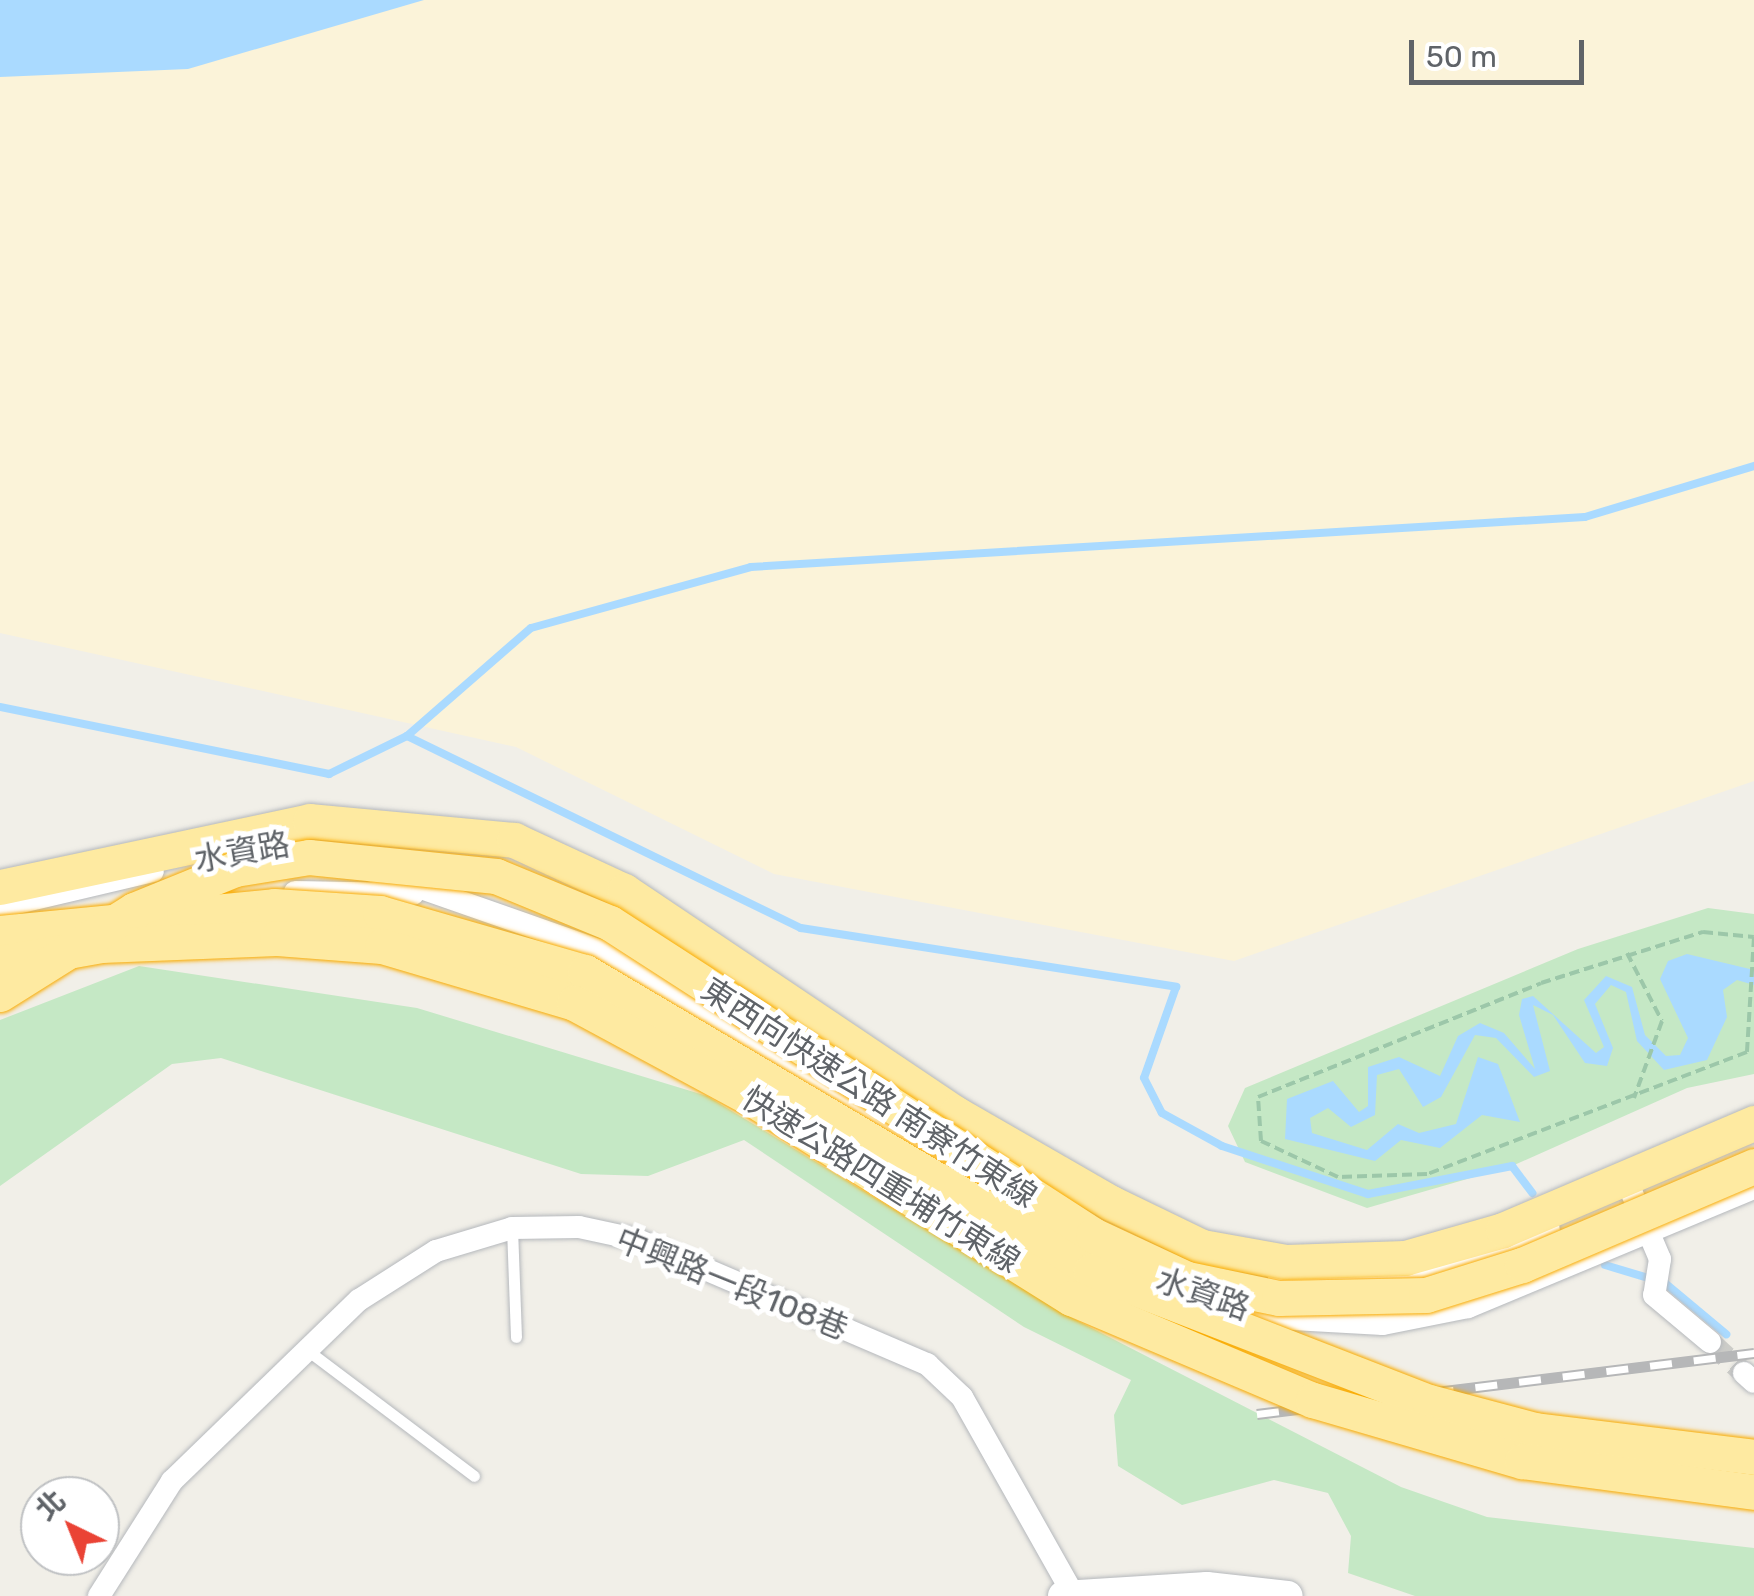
<!DOCTYPE html>
<html>
<head>
<meta charset="utf-8">
<style>
	body { margin:0 }
	#map { position:relative; width:1754px; height:1596px; overflow:hidden; background:#f1efe8; font-family:Rubik,"Noto Sans TC",sans-serif }
	div>[style] { position:absolute }
	[style*='--x'] { left:calc(var(--x)*1px); top:calc(var(--y)*1px); width:calc(var(--w)*1px); rotate:calc(var(--a)*1deg) }
	.green>* { inset:0; background:#c5e8c5 }
	.sand>* { inset:0; background:#fbf3d9 }
	.water>* { inset:0; background:#aadaff }
	.stream>* { height:8px; margin:-4px; padding:0 4px; transform-origin:4px; border-radius:4px; background:#aadaff }
	.minor-tunnel>* { height:22px; margin-top:-11px; transform-origin:0; background:repeating-linear-gradient(90deg,#ccccc8 0 22px,transparent 0 33px) }
	.path>* { height:4px; margin-top:-2px; transform-origin:0; background:repeating-linear-gradient(90deg,#9cc7a9 0 10px,transparent 0 15px) }
	.roads { filter:drop-shadow(0 0 2px #b5b8bc) drop-shadow(0 0 2px #b5b8bc) }
	.service>* { height:11px; margin:-5.5px; padding:0 5.5px; transform-origin:5.5px; border-radius:5.5px; background:#fff }
	.minor>* { height:22px; margin:-11px; padding:0 11px; transform-origin:11px; border-radius:11px; background:#fff }
	.secondary>* { height:30px; margin:-15px; padding:0 15px; transform-origin:15px; border-radius:15px; background:#fff }
	.trunk>* { height:35px; margin:-17.5px; padding:0 17.5px; transform-origin:17.5px; border-radius:17.5px; background:#feeaa1 }
	.rail>* { height:11px; margin-top:-5.5px; transform-origin:0; background:repeating-linear-gradient(90deg,#fff 0 22px,#b6b7b8 0 44px); box-sizing:border-box; border-block:2px solid #b6b7b8 }
	.bridges { filter:drop-shadow(0 0 2px #f9ab00) drop-shadow(0 0 2px #f9ab00) }
	.trunk-bridge>* { height:35px; margin:-17.5px; padding:0 17.5px; transform-origin:17.5px; border-radius:17.5px; background:#feeaa1 }
	span { translate:-50% -50%; white-space:nowrap; text-align:center; line-height:1.15; -webkit-text-stroke:10px #fff; paint-order:stroke }
	.street-label { font-size:32px; color:#5f6368 }
	.north { position:absolute; left:20px; top:1476px; width:100px; height:100px; box-sizing:border-box; background:#fff; border:2px solid #bfc1c3; border-radius:50%; rotate:317deg; font-size:28px; font-weight:700; line-height:40px; text-align:center; color:#5f6368 }
	.north::after { content:''; display:block; margin:auto; width:35px; height:45px; background:#ea4335; clip-path:polygon(50% 0,100% 100%,50% 72%,0 100%) }
	.scale { position:absolute; left:1409px; top:40px; width:175px; height:45px; box-sizing:border-box; border:5px solid #5f6368; border-top:0; padding-left:12px; font-size:30px; line-height:35px; white-space:nowrap; color:#5f6368; -webkit-text-stroke:8px #fff; paint-order:stroke }
</style>
</head>
<body>
<div id="map">
	<div class="green">
		<div style="clip-path:polygon(1708px 908px,1754px 914px,1754px 1074px,1687px 1088px,1512px 1166px,1367px 1208px,1245px 1162px,1228px 1126px,1245px 1088px,1578px 949px)"></div>
		<div style="clip-path:polygon(139px 966px,417px 1008px,707px 1096px,1078px 1321px,1401px 1487px,1487px 1517px,1754px 1548px,1754px 1596px,1415px 1596px,1348px 1573px,1351px 1536px,1328px 1493px,1274px 1480px,1182px 1505px,1118px 1466px,1114px 1415px,1131px 1380px,1024px 1327px,744px 1140px,648px 1176px,581px 1174px,221px 1058px,172px 1064px,0 1186px,0 1020px)"></div>
	</div>
	<div class="sand">
		<div style="clip-path:polygon(0 0,1754px 0,1754px 781px,1234px 961px,774px 874px,516px 747px,0 633px)"></div>
	</div>
	<div class="water">
		<div style="clip-path:polygon(0 0,424px 0,188px 69px,0 77px)"></div>
		<div style="clip-path:polygon(1687px 954px,1754px 970px,1754px 985px,1737px 980px,1723px 990px,1727px 1017px,1707px 1060px,1664px 1070px,1637px 1041px,1626px 992px,1611px 985px,1595px 1004px,1613px 1048px,1607px 1066px,1585px 1063px,1553px 1015px,1533px 1005px,1550px 1071px,1534px 1077px,1496px 1038px,1475px 1035px,1441px 1097px,1423px 1107px,1399px 1069px,1377px 1075px,1375px 1115px,1351px 1127px,1328px 1108px,1310px 1118px,1312px 1133px,1367px 1150px,1398px 1124px,1419px 1133px,1456px 1124px,1478px 1057px,1498px 1064px,1520px 1122px,1482px 1115px,1440px 1148px,1401px 1140px,1375px 1161px,1285px 1139px,1287px 1099px,1333px 1081px,1359px 1112px,1368px 1106px,1368px 1067px,1399px 1057px,1440px 1076px,1458px 1036px,1480px 1023px,1504px 1033px,1535px 1069px,1519px 1015px,1522px 999px,1533px 996px,1596px 1053px,1604px 1047px,1584px 1000px,1606px 976px,1632px 987px,1645px 1035px,1666px 1056px,1680px 1055px,1688px 1038px,1660px 979px,1668px 961px)"></div>
	</div>
	<div class="stream">
		<div style="--x:0;--y:707;--w:336;--a:11.5"></div>
		<div style="--x:329;--y:774;--w:87;--a:-26"></div>
		<div style="--x:407;--y:736;--w:164;--a:-41.1"></div>
		<div style="--x:531;--y:628;--w:228;--a:-15.5"></div>
		<div style="--x:751;--y:567;--w:835;--a:-3.43"></div>
		<div style="--x:1585;--y:517;--w:177;--a:-16.8"></div>
		<div style="--x:407;--y:736;--w:438;--a:26"></div>
		<div style="--x:801;--y:928;--w:380;--a:8.9"></div>
		<div style="--x:1176;--y:987;--w:96;--a:109.4"></div>
		<div style="--x:1144;--y:1078;--w:39;--a:63"></div>
		<div style="--x:1162;--y:1113;--w:68;--a:28.8"></div>
		<div style="--x:1222;--y:1146;--w:154;--a:18.2"></div>
		<div style="--x:1368;--y:1194;--w:147;--a:-11"></div>
		<div style="--x:1512;--y:1166;--w:34;--a:53"></div>
		<div style="--x:1605;--y:1265;--w:63;--a:16.7"></div>
		<div style="--x:1665;--y:1283;--w:80;--a:39.9"></div>
	</div>
	<div class="minor-tunnel">
		<div style="--x:1710;--y:1342;--w:46;--a:42.4"></div>
	</div>
	<div class="path">
		<div style="--x:1703;--y:932;--w:51;--a:5.6"></div>
		<div style="--x:1754;--y:937;--w:115;--a:93.5"></div>
		<div style="--x:1747;--y:1052;--w:342;--a:159.1"></div>
		<div style="--x:1427;--y:1174;--w:89;--a:178.1"></div>
		<div style="--x:1338;--y:1177;--w:85;--a:-154.9"></div>
		<div style="--x:1261;--y:1141;--w:44;--a:-93.9"></div>
		<div style="--x:1258;--y:1097;--w:305;--a:-21.9"></div>
		<div style="--x:1541;--y:983;--w:170;--a:-17.5"></div>
		<div style="--x:1627;--y:953;--w:76;--a:62.8"></div>
		<div style="--x:1662;--y:1021;--w:82;--a:110"></div>
	</div>
	<div class="roads">
		<div class="service">
			<div style="--x:512;--y:1228;--w:109;--a:87.9"></div>
			<div style="--x:307;--y:1350;--w:209;--a:37"></div>
		</div>
		<div class="minor">
			<div style="--x:370;--y:870;--w:243;--a:19.3"></div>
			<div style="--x:599;--y:950;--w:495;--a:31.4"></div>
			<div style="--x:295;--y:892;--w:118;--a:1"></div>
			<div style="--x:0;--y:907;--w:157;--a:-13.2"></div>
			<div style="--x:1631;--y:1191;--w:74;--a:66.9"></div>
			<div style="--x:1660;--y:1259;--w:36;--a:99"></div>
			<div style="--x:1654;--y:1295;--w:73;--a:40"></div>
			<div style="--x:1279;--y:1278;--w:134;--a:-0.4"></div>
			<div style="--x:1413;--y:1277;--w:144;--a:-19.4"></div>
			<div style="--x:1205;--y:1301;--w:72;--a:13.7"></div>
			<div style="--x:1275;--y:1318;--w:108;--a:3.2"></div>
			<div style="--x:1383;--y:1324;--w:87;--a:-11.3"></div>
			<div style="--x:1468;--y:1307;--w:310;--a:-22.6"></div>
			<div style="--x:1744;--y:1373;--w:13;--a:42"></div>
			<div style="--x:99;--y:1596;--w:136;--a:-57.6"></div>
			<div style="--x:172;--y:1481;--w:260;--a:-44.1"></div>
			<div style="--x:359;--y:1300;--w:91;--a:-32.5"></div>
			<div style="--x:436;--y:1251;--w:79;--a:-16.8"></div>
			<div style="--x:512;--y:1228;--w:67;--a:-0.9"></div>
			<div style="--x:579;--y:1227;--w:57;--a:12.1"></div>
			<div style="--x:635;--y:1239;--w:318;--a:23.2"></div>
			<div style="--x:927;--y:1364;--w:48;--a:43.3"></div>
			<div style="--x:962;--y:1397;--w:226;--a:60.6"></div>
		</div>
		<div class="secondary">
			<div style="--x:1063;--y:1596;--w:144;--a:-3.6"></div>
			<div style="--x:1207;--y:1587;--w:81;--a:6.3"></div>
		</div>
		<div class="trunk">
			<div style="--x:0;--y:887;--w:317;--a:-12"></div>
			<div style="--x:310;--y:821;--w:205;--a:5.3"></div>
			<div style="--x:514;--y:840;--w:121;--a:24.9"></div>
			<div style="--x:624;--y:891;--w:400;--a:33.9"></div>
			<div style="--x:956;--y:1114;--w:179;--a:29.9"></div>
			<div style="--x:1111;--y:1203;--w:101;--a:25.8"></div>
			<div style="--x:1202;--y:1247;--w:85;--a:10.1"></div>
			<div style="--x:1286;--y:1262;--w:119;--a:-1.9"></div>
			<div style="--x:1405;--y:1258;--w:102;--a:-15.9"></div>
			<div style="--x:1503;--y:1230;--w:273;--a:-23.1"></div>
		</div>
	</div>
	<div class="rail">
		<div style="--x:1257;--y:1414;--w:501;--a:-7"></div>
	</div>
	<div class="bridges">
		<div class="trunk-bridge">
			<div style="--x:0;--y:933;--w:275;--a:-5.6"></div>
			<div style="--x:274;--y:906;--w:106;--a:3.8"></div>
			<div style="--x:380;--y:913;--w:213;--a:16.1"></div>
			<div style="--x:585;--y:972;--w:588;--a:30.58"></div>
			<div style="--x:1091;--y:1271;--w:362;--a:21.2"></div>
			<div style="--x:1429;--y:1402;--w:110;--a:14.8"></div>
			<div style="--x:1535;--y:1430;--w:221;--a:7"></div>
			<div style="--x:0;--y:963;--w:103;--a:-10.1"></div>
			<div style="--x:101;--y:945;--w:176;--a:-2.3"></div>
			<div style="--x:277;--y:938;--w:105;--a:4.4"></div>
			<div style="--x:382;--y:946;--w:200;--a:16.5"></div>
			<div style="--x:574;--y:1003;--w:204;--a:28.3"></div>
			<div style="--x:754;--y:1100;--w:374;--a:32"></div>
			<div style="--x:1071;--y:1298;--w:263;--a:22.9"></div>
			<div style="--x:1313;--y:1400;--w:218;--a:16.3"></div>
			<div style="--x:1522;--y:1461;--w:234;--a:7.6"></div>
			<div style="--x:0;--y:994;--w:158;--a:-32.1"></div>
			<div style="--x:134;--y:910;--w:109;--a:-22.1"></div>
			<div style="--x:235;--y:869;--w:75;--a:-9.2"></div>
			<div style="--x:309;--y:857;--w:188;--a:5.8"></div>
			<div style="--x:496;--y:876;--w:123;--a:22.4"></div>
			<div style="--x:610;--y:923;--w:575;--a:32.86"></div>
			<div style="--x:1093;--y:1235;--w:104;--a:25.1"></div>
			<div style="--x:1187;--y:1279;--w:94;--a:11.7"></div>
			<div style="--x:1279;--y:1298;--w:147;--a:-1.2"></div>
			<div style="--x:1426;--y:1295;--w:101;--a:-17.4"></div>
			<div style="--x:1522;--y:1265;--w:252;--a:-23.1"></div>
		</div>
	</div>
	<div class="street-label">
		<span style="left:242px;top:852px;rotate:-10deg">水資路</span>
		<span style="left:869px;top:1093px;rotate:33deg">東西向快速公路 南寮竹東線</span>
		<span style="left:881px;top:1180px;rotate:32deg">快速公路四重埔竹東線</span>
		<span style="left:732px;top:1284px;rotate:22deg">中興路一段108巷</span>
		<span style="left:1203px;top:1294px;rotate:19deg">水資路</span>
	</div>
	<div class="north">北</div>
	<div class="scale">50 m</div>
</div>
</body>
</html>
